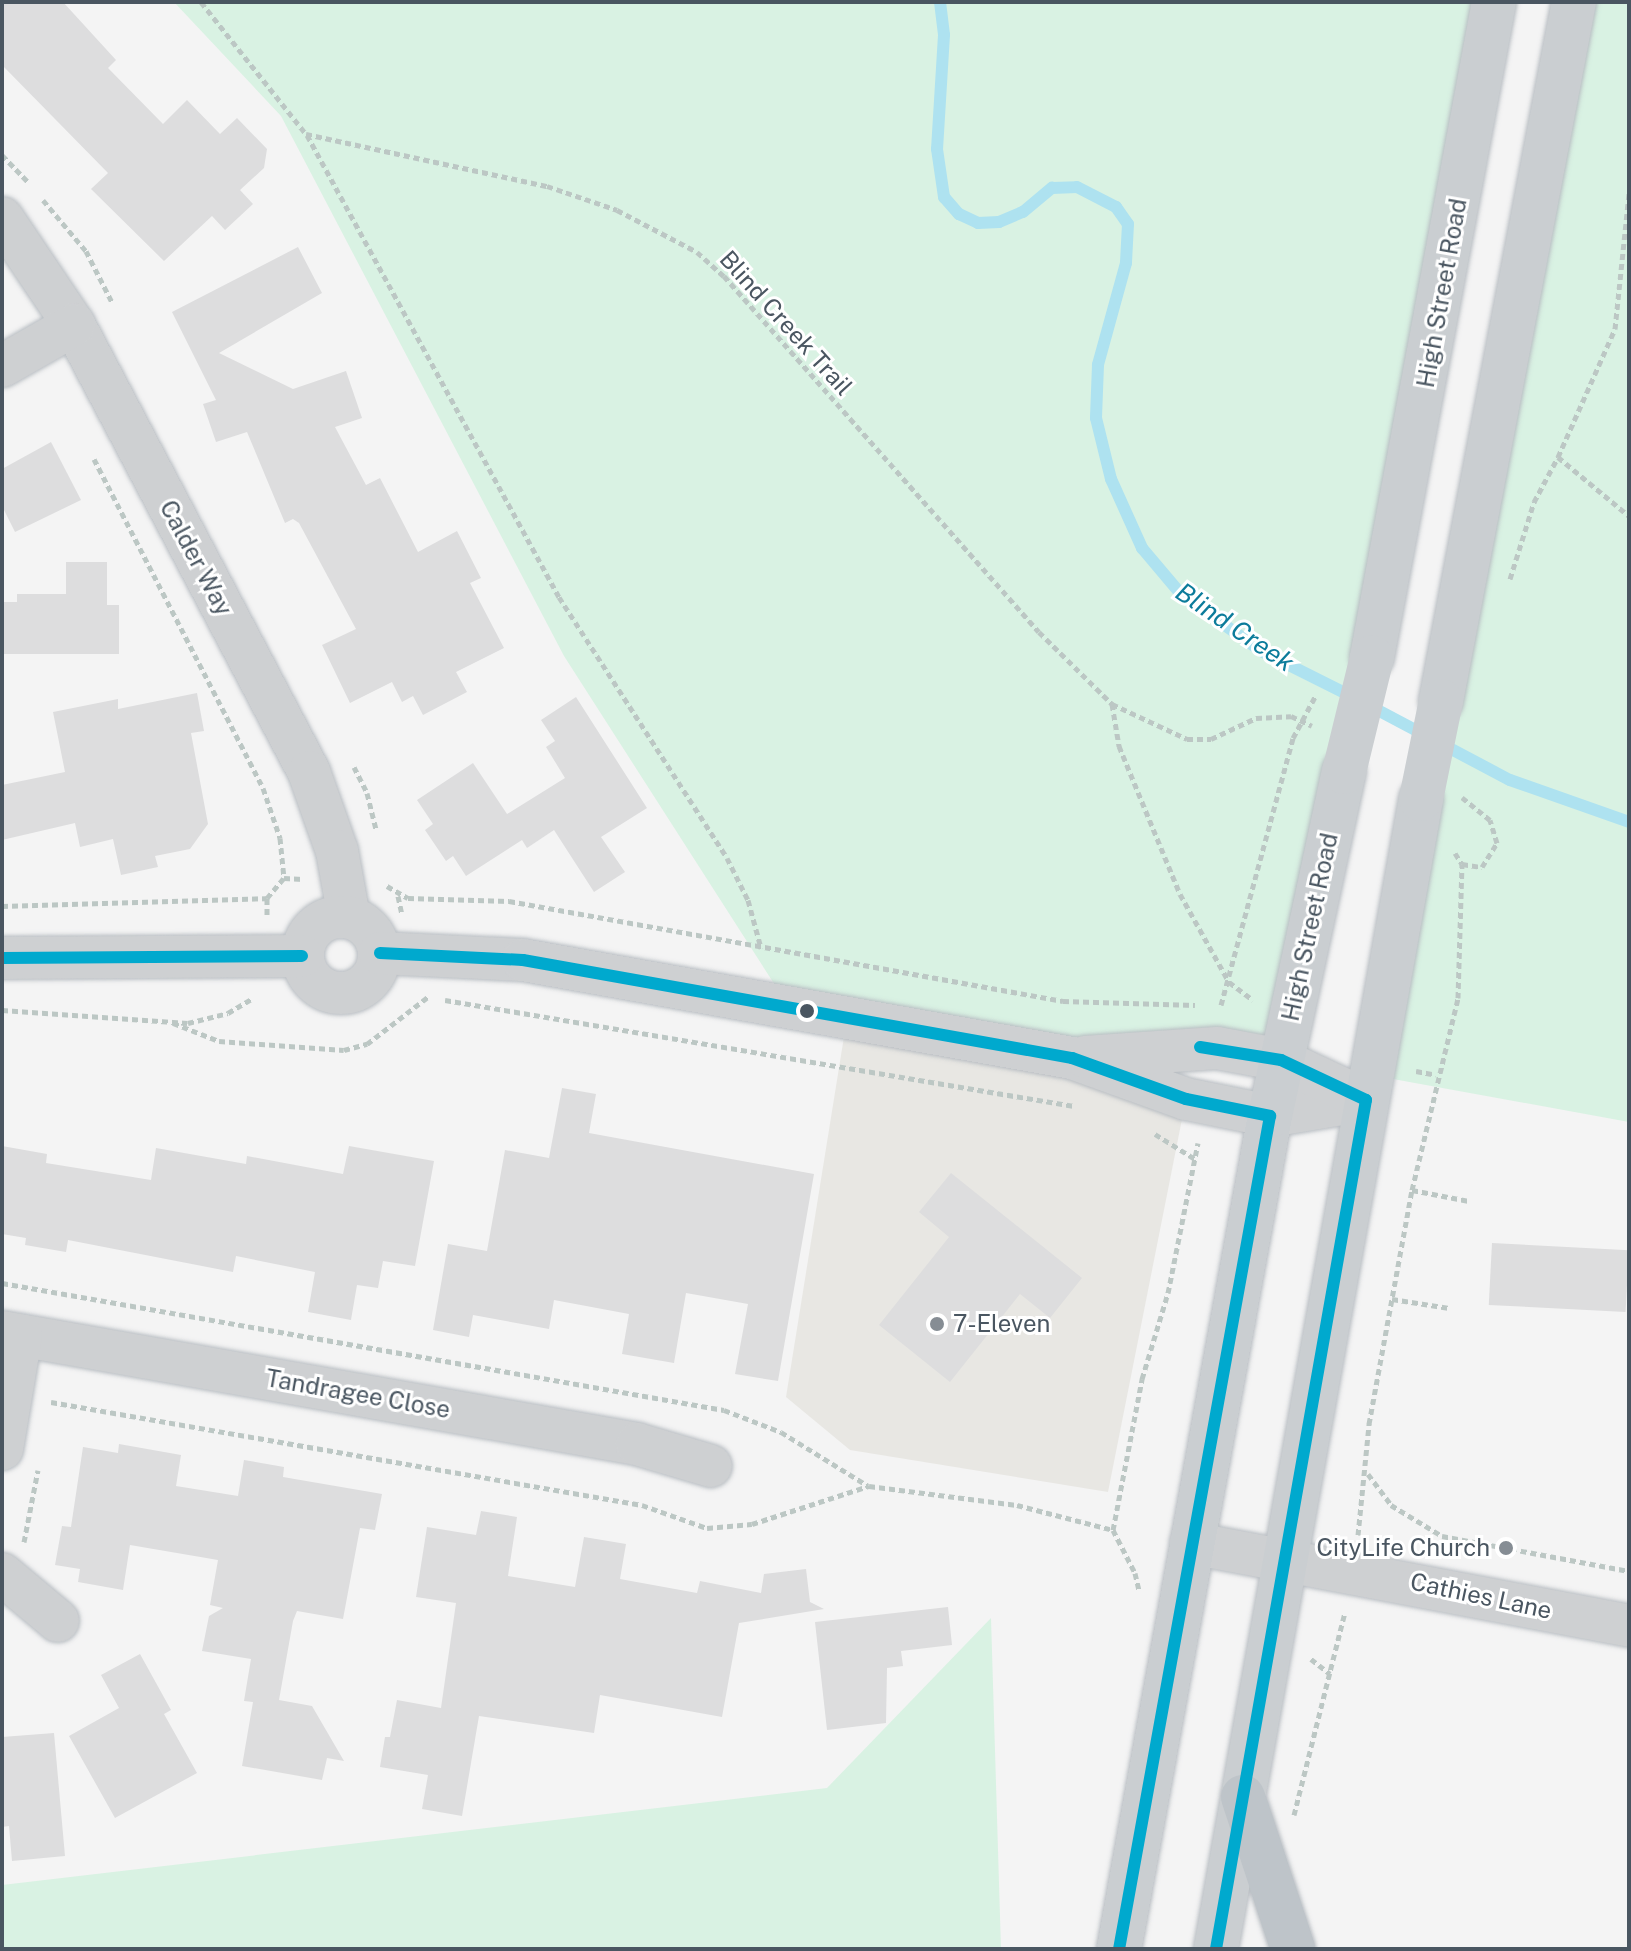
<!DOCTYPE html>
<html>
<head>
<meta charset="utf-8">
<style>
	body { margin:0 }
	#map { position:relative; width:1631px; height:1951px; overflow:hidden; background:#f4f4f4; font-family:"Public Sans",sans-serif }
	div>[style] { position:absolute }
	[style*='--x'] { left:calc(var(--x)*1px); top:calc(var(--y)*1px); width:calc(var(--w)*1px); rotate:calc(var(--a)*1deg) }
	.commercial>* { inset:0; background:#e8e7e3 }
	.green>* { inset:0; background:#d9f2e3 }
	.stream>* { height:12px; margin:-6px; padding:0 6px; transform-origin:6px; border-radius:6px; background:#aee2f0 }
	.building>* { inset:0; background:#ddddde; transform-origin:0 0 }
	.path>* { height:5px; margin-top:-2.5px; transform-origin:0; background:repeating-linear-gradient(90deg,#bcc7c4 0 6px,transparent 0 10px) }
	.roads { filter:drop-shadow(0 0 2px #b9bec3) drop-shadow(0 0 2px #b9bec3) }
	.minor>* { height:42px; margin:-21px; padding:0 21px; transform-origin:21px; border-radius:21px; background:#ced0d2 }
	.minor>.ring { margin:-21px; padding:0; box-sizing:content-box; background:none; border:42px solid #ced0d2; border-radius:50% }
	.major>* { height:44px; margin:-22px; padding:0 22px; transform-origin:22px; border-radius:22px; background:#caced1 }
	.highway>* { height:44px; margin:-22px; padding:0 22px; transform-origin:22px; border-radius:22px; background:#bec4c9 }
	.path-bridge>* { height:5px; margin-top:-2.5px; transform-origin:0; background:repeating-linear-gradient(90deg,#bcc7c4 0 6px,transparent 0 10px) }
	.major-bridge>* { height:44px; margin:-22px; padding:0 22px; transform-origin:22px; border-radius:22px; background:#caced1 }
	.bus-1>* { height:12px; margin:-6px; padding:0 6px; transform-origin:6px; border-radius:6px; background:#00a9ce }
	.dots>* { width:22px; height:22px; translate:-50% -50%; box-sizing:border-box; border:4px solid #fff; border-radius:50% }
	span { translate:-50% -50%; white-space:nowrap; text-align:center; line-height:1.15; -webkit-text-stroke:6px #fff; paint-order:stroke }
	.street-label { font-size:24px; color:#4a5661 }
	.poi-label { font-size:24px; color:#4a5661 }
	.left { translate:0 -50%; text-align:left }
	.right { translate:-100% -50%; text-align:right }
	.water-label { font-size:26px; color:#0c7c9b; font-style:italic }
	.frame { position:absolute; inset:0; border:4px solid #4a5661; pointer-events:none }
</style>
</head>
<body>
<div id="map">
	<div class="commercial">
		<div style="clip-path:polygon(847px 1018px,1186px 1099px,1108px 1492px,850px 1450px,786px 1397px)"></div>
	</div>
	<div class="green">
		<div style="clip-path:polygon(174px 2px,1493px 2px,1281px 1060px,1072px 1058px,789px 1007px,564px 656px,281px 116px)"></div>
		<div style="clip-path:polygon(1574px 2px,1629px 2px,1629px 1122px,1371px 1075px)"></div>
		<div style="clip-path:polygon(991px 1618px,1001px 1949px,2px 1949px,2px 1885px,827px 1788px)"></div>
	</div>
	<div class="stream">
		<div style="--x:940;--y:2;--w:33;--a:83"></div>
		<div style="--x:944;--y:35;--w:114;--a:93.5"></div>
		<div style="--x:937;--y:149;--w:49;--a:81.7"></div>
		<div style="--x:944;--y:197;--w:23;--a:49"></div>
		<div style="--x:959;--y:214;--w:21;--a:25"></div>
		<div style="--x:978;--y:223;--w:21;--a:-3"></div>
		<div style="--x:999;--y:222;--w:26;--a:-23"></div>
		<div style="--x:1023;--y:212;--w:38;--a:-40"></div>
		<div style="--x:1052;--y:188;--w:25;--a:-2"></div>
		<div style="--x:1077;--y:187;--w:44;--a:27.1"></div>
		<div style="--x:1116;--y:207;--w:21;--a:55"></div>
		<div style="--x:1128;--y:224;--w:39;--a:93"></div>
		<div style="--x:1126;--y:263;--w:106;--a:105.4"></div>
		<div style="--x:1098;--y:365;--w:53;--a:92.2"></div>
		<div style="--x:1096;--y:418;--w:63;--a:76.2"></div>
		<div style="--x:1111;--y:479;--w:76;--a:65.8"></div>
		<div style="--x:1142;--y:548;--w:59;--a:49.8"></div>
		<div style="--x:1180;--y:593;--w:100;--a:35.6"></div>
		<div style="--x:1261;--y:651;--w:103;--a:26.6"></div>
		<div style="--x:1370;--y:706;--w:158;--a:27.9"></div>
		<div style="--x:1510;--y:780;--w:126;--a:19.4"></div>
	</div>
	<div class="building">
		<div style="clip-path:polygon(2px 2px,63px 2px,116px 60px,108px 68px,163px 124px,187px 100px,220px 134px,237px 118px,267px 149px,264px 168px,240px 190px,253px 204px,225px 230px,212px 216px,164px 261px,91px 189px,108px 173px,2px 65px)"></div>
		<div style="clip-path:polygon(298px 247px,322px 293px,219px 353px,293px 389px,346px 371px,362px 418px,335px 427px,366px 485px,380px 478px,418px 552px,457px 531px,481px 578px,470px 583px,504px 648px,456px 672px,467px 692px,423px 715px,413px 696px,402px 702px,392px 682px,350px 703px,322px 645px,356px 629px,299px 523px,293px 519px,285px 523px,247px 432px,216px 442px,203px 404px,216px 400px,172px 312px)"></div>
		<div style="clip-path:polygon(51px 442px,81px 500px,15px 532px,2px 506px,2px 469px)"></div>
		<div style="clip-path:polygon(66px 562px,107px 562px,107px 605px,119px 605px,119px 654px,2px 654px,2px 602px,17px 602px,17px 594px,66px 594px)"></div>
		<div style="clip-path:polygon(197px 693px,204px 731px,191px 733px,208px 824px,190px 849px,155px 856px,158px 867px,121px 875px,113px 839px,80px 847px,75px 823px,2px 840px,2px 785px,65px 772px,53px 712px,118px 699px,118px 709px)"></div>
		<div style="clip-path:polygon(576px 697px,647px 808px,601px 837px,625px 872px,594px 892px,554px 830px,527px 848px,522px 840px,466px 876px,453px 856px,446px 861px,425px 830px,433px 824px,417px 800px,473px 763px,507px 814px,565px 778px,546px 747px,555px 741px,541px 720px)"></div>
		<div style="clip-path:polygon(562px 1088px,596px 1094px,589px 1133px,814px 1174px,778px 1381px,735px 1374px,748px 1304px,686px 1293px,674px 1363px,622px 1354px,629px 1314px,554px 1300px,549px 1329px,473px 1315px,469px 1337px,433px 1330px,448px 1244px,487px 1251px,505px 1150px,549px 1158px)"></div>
		<div style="clip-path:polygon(2px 1146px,47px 1154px,46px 1163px,151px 1180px,156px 1148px,246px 1164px,247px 1156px,343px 1174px,349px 1146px,434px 1161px,415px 1266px,383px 1261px,378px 1288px,357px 1285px,351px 1320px,308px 1312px,315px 1272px,236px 1256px,233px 1272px,68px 1240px,66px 1252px,25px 1245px,26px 1238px,2px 1234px)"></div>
		<div style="clip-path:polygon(951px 1173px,1082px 1278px,1050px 1318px,1020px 1294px,950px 1382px,879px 1325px,949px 1237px,919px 1212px)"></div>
		<div style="left:1492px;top:1243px;width:137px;height:62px;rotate:3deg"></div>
		<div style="clip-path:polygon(119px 1444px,181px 1455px,176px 1486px,238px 1496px,244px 1460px,284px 1467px,283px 1477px,382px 1494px,375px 1530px,360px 1528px,343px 1619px,297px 1611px,293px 1621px,279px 1700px,312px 1706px,344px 1761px,327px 1758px,322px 1780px,242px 1766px,253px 1702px,244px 1701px,251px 1659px,202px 1651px,209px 1616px,223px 1608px,210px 1605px,218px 1560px,130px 1545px,123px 1590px,78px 1582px,80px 1569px,55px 1565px,62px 1526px,71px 1527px,83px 1447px,118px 1453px)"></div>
		<div style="clip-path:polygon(481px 1511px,517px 1517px,508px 1576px,575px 1587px,584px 1537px,626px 1544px,620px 1579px,697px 1593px,700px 1581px,761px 1593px,764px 1574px,806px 1569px,810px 1602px,824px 1609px,739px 1623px,722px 1717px,600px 1695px,594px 1733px,479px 1716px,462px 1816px,422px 1809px,428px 1775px,380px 1767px,385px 1737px,390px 1737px,397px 1700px,441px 1708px,456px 1603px,416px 1597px,427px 1527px,476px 1535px)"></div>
		<div style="clip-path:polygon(948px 1607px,952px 1645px,901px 1651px,903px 1666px,887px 1668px,886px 1723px,827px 1730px,815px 1622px)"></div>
		<div style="clip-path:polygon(140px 1654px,171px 1710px,164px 1714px,197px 1773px,115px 1818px,69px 1736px,119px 1708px,101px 1675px)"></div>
		<div style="clip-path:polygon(54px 1733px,65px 1856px,12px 1861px,9px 1826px,2px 1827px,2px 1737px)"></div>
	</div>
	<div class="path">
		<div style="--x:201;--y:2;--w:169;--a:51.5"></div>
		<div style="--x:306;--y:134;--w:247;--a:12.2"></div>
		<div style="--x:547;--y:186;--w:74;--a:18.9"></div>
		<div style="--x:617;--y:210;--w:90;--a:27.7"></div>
		<div style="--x:697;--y:252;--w:36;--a:42"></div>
		<div style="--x:724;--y:276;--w:475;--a:48.5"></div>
		<div style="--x:1039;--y:632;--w:103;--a:44.6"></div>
		<div style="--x:1112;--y:704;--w:83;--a:25"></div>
		<div style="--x:1187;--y:739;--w:24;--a:0"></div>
		<div style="--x:1211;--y:739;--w:50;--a:-25"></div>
		<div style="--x:1256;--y:718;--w:35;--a:-3"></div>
		<div style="--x:1291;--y:716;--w:23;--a:25"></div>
		<div style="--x:307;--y:135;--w:526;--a:61.39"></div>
		<div style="--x:559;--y:597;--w:310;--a:57.2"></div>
		<div style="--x:727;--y:858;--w:47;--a:63.4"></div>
		<div style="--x:748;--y:900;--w:50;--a:74.8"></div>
		<div style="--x:2;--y:155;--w:39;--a:46"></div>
		<div style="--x:43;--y:200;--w:67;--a:49.9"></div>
		<div style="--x:86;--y:251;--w:59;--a:63"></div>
		<div style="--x:1558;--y:457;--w:140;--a:-66"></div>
		<div style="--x:1615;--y:329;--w:136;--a:-84.1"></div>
		<div style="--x:94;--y:459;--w:370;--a:62.8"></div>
		<div style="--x:263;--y:788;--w:53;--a:71.2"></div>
		<div style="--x:280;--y:838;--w:40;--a:84.3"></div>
		<div style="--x:1510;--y:579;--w:81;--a:-72.7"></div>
		<div style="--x:1534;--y:502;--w:51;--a:-61.9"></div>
		<div style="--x:1558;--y:457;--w:92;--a:39.7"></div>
		<div style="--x:1112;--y:704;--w:43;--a:80.5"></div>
		<div style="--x:1119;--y:746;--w:160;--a:67.6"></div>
		<div style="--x:1180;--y:894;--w:101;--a:60.9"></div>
		<div style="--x:1229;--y:982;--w:30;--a:37"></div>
		<div style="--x:354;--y:767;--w:29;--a:63"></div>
		<div style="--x:367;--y:793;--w:37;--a:76"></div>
		<div style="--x:1455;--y:853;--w:13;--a:58"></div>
		<div style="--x:1462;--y:864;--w:20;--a:9"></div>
		<div style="--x:1482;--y:867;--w:28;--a:-58"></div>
		<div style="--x:1497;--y:843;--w:24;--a:-107"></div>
		<div style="--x:1490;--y:820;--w:36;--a:-141"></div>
		<div style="--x:387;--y:886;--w:24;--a:30"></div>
		<div style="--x:408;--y:898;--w:101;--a:1.7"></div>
		<div style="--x:509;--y:901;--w:563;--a:10.23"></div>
		<div style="--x:1063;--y:1001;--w:132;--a:1.7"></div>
		<div style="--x:398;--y:896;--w:19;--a:78"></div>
		<div style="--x:267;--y:898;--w:26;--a:-50"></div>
		<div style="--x:284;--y:878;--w:19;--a:3"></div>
		<div style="--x:2;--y:906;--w:265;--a:-1.7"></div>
		<div style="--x:267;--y:898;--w:18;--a:90"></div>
		<div style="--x:445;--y:1000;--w:638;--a:9.57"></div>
		<div style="--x:1221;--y:1005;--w:277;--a:-74.9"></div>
		<div style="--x:2;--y:1010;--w:186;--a:4"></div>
		<div style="--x:188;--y:1023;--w:41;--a:-14"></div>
		<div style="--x:228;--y:1013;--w:29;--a:-31"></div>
		<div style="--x:173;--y:1023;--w:49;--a:21.4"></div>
		<div style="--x:219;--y:1041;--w:125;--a:4.1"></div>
		<div style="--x:344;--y:1050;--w:24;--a:-15"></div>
		<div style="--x:367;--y:1044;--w:78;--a:-37.7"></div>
		<div style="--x:1416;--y:1071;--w:20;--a:11"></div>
		<div style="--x:1155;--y:1134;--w:47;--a:32"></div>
		<div style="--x:1412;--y:1190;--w:58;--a:10.9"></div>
		<div style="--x:2;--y:1283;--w:733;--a:9.98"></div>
		<div style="--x:724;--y:1410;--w:61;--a:21.1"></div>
		<div style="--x:781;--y:1432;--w:102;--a:31.8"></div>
		<div style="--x:1392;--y:1299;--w:58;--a:9"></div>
		<div style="--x:51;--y:1402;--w:600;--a:9.89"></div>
		<div style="--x:642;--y:1505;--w:69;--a:19.5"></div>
		<div style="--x:707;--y:1528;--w:45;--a:-5.1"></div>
		<div style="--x:752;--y:1524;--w:123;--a:-18"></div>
		<div style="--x:869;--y:1486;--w:149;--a:7.3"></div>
		<div style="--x:1017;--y:1505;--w:99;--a:14.6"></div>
		<div style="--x:1113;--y:1530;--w:48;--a:62.9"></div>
		<div style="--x:1135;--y:1573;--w:18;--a:77"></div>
		<div style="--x:1368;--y:1474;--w:39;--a:53"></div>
		<div style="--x:1391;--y:1505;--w:60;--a:31.3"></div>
		<div style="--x:1442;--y:1536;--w:190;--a:10.6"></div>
		<div style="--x:1113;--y:1530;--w:154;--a:-79.1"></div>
		<div style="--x:1142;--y:1379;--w:90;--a:-73.2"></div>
		<div style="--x:1168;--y:1293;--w:153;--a:-78.7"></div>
		<div style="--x:1358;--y:1535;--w:112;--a:-84.3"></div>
		<div style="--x:1369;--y:1424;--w:238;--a:-79.6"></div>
		<div style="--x:1412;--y:1190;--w:197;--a:-76.5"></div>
		<div style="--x:1458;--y:998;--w:134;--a:-88.3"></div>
		<div style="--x:24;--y:1542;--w:73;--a:-79"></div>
		<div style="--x:1311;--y:1659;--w:24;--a:38"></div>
		<div style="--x:1294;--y:1815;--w:209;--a:-75.9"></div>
	</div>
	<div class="roads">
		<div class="minor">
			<div style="--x:2;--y:218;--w:129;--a:56.1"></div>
			<div style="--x:74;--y:325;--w:505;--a:62.27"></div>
			<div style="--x:309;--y:772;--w:84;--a:70.5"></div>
			<div style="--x:337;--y:851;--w:67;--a:79.7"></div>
			<div style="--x:2;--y:366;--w:83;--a:-29.7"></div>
			<div class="ring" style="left:303px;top:917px;width:34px;height:34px"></div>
			<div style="--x:380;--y:953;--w:143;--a:2.8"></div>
			<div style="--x:523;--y:960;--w:558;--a:10.12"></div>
			<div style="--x:1072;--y:1058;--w:121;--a:19.8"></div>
			<div style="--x:1186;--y:1099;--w:86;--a:11.4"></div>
			<div style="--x:1270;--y:1116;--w:97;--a:-9.5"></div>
			<div style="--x:2;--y:958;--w:300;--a:-0.4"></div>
			<div style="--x:1085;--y:1057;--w:132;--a:-3.9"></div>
			<div style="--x:1217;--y:1048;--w:65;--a:10.6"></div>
			<div style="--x:1281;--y:1060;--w:94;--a:25.2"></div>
			<div style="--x:2;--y:1332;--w:645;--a:10"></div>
			<div style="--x:637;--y:1444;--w:77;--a:16.6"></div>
			<div style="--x:2;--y:1449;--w:115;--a:-80.5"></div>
			<div style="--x:1191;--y:1543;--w:446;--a:10.7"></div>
			<div style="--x:2;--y:1574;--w:73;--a:40"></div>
		</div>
		<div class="major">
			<div style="--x:1372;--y:657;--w:666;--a:-79.45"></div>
			<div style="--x:1441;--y:701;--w:712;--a:-79.23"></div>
			<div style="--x:1119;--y:1949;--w:847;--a:-79.73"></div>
			<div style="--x:1270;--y:1116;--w:352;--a:-77.9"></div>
			<div style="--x:1216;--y:1949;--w:1168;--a:-79.89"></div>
		</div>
		<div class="highway">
			<div style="--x:1243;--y:1797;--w:160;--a:71.8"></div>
		</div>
	</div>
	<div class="path-bridge">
		<div style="--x:1293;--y:738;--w:49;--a:-61.9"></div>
	</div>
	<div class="major-bridge">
		<div style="--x:1344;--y:772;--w:118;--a:-76.3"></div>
		<div style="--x:1421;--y:799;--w:100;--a:-78.5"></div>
	</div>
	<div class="bus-1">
		<div style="--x:380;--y:953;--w:143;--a:2.8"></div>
		<div style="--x:523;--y:960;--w:558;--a:10.12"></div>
		<div style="--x:1072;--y:1058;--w:121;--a:19.8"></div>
		<div style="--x:1186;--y:1099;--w:86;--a:11.4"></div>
		<div style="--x:1270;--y:1116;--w:847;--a:100.27"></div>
		<div style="--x:2;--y:958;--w:300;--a:-0.4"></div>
		<div style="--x:1200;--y:1047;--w:82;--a:9.1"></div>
		<div style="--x:1281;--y:1060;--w:94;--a:25.2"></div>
		<div style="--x:1366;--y:1100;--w:862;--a:100.02"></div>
	</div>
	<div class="dots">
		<div style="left:807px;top:1011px;background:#4a5661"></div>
		<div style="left:937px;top:1324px;background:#868d94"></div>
		<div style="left:1506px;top:1548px;background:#868d94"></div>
	</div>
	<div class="street-label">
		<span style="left:1442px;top:293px;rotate:-80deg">High Street Road</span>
		<span style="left:786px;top:323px;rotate:48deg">Blind Creek Trail</span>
		<span style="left:196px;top:558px;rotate:62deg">Calder Way</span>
		<span style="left:1310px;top:927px;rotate:-78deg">High Street Road</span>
		<span style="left:358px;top:1394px;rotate:10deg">Tandragee Close</span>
		<span style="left:1481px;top:1596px;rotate:12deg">Cathies Lane</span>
	</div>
	<div class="poi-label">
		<span class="left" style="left:953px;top:1324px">7-Eleven</span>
		<span class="right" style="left:1490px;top:1548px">CityLife Church</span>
	</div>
	<div class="water-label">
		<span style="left:1235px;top:627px;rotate:34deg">Blind Creek</span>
	</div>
	<div class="frame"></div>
</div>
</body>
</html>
